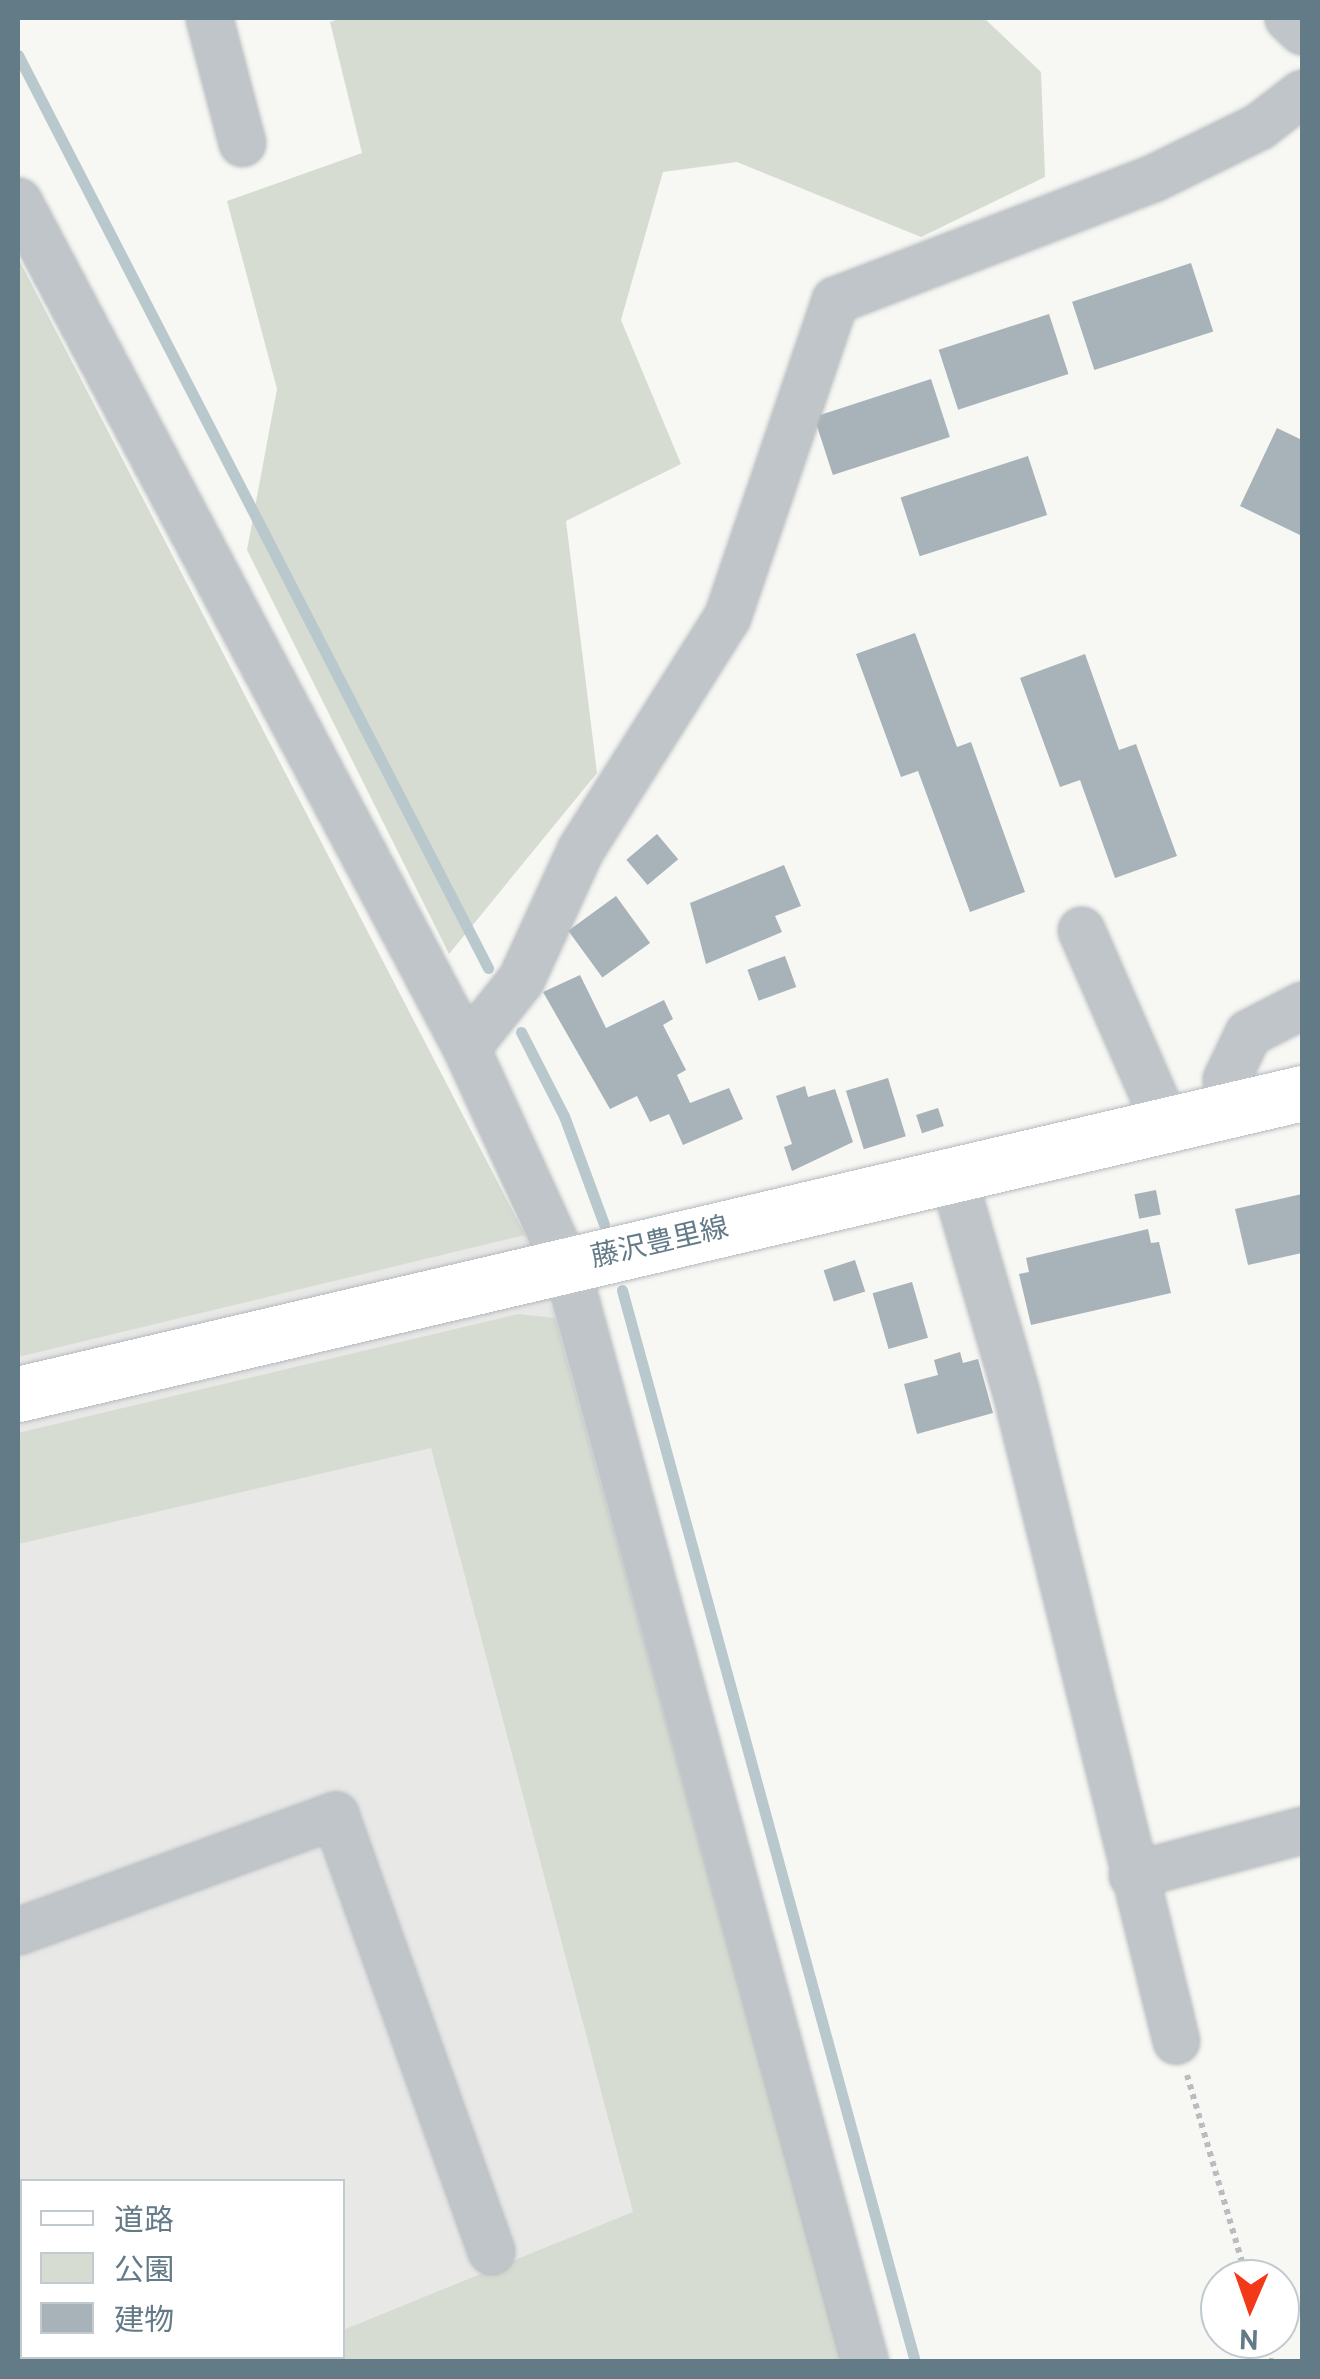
<!DOCTYPE html>
<html>
<head>
<meta charset="utf-8">
<style>
	body { margin:0 }
	#map { position:relative; width:1320px; height:2379px; overflow:hidden; background:#f7f7f3; font-family:Overpass,"Noto Sans JP",sans-serif }
	div>[style] { position:absolute }
	[style*='--x'] { left:calc(var(--x)*1px); top:calc(var(--y)*1px); width:calc(var(--w)*1px); rotate:calc(var(--a)*1deg) }
	.built>* { inset:0; background:#e8e8e7 }
	.green>* { inset:0; background:#d7dcd2 }
	.stream>* { height:11px; margin:-5.5px; padding:0 5.5px; transform-origin:5.5px; border-radius:5.5px; background:#b9c8cc }
	.building>* { inset:0; background:#a7b3b8; transform-origin:0 0 }
	.path>* { height:6px; margin-top:-3px; transform-origin:0; background:repeating-linear-gradient(90deg,#b9bdc0 0 5px,transparent 0 10px) }
	.roads { filter:drop-shadow(0 0 2px #b4babe) drop-shadow(0 0 2px #b4babe) }
	.minor>* { height:45px; margin:-22.5px; padding:0 22.5px; transform-origin:22.5px; border-radius:22.5px; background:#bfc5c8 }
	.major>* { height:55px; margin:-27.5px; padding:0 27.5px; transform-origin:27.5px; border-radius:27.5px; background:#fff }
	span { translate:-50% -50%; white-space:nowrap; text-align:center; line-height:1.15; -webkit-text-stroke:10px #fff; paint-order:stroke }
	.street-label { font-size:28px; color:#637a87 }
	.frame { position:absolute; inset:0; border:20px solid #637a87; pointer-events:none }
	.legend { position:absolute; left:20px; top:2179px; width:325px; height:180px; box-sizing:border-box; background:#fff; border:2px solid #c1cacf; margin:0; padding:12px 18px; list-style:none; font-size:30px; color:#637a87 }
	.legend li { display:flex; align-items:center; gap:20px; height:50px }
	.legend b { width:50px; border:2px solid #c1cacf }
	.north { position:absolute; left:1200px; top:2259px; width:100px; height:100px; box-sizing:border-box; background:#fff; border:2px solid #c1cacf; border-radius:50%; rotate:182deg; font-size:28px; font-weight:700; line-height:40px; text-align:center; color:#637a87 }
	.north::after { content:''; display:block; margin:auto; width:35px; height:45px; background:#f23919; clip-path:polygon(50% 0,100% 100%,50% 72%,0 100%) }
</style>
</head>
<body>
<div id="map">
	<div class="built">
		<div style="clip-path:polygon(evenodd,18px 258px,525px 1235px,555px 1318px,842px 2361px,18px 2361px,18px 258px,22px 2182px,342px 2182px,342px 2356px,22px 2356px,22px 2182px)"></div>
	</div>
	<div class="green">
		<div style="clip-path:polygon(341px 18px,984px 18px,1041px 72px,1045px 177px,921px 237px,737px 162px,663px 172px,621px 320px,681px 464px,566px 521px,597px 773px,449px 954px,247px 550px,277px 389px,227px 201px,362px 153px,330px 22px)"></div>
		<div style="clip-path:polygon(18px 258px,525px 1235px,18px 1357px)"></div>
		<div style="clip-path:polygon(518px 1314px,555px 1318px,842px 2361px,264px 2361px,342px 2356px,343px 2330px,633px 2212px,431px 1448px,18px 1544px,18px 1433px)"></div>
	</div>
	<div class="stream">
		<div style="--x:18;--y:55;--w:1027;--a:62.76"></div>
		<div style="--x:521;--y:1032;--w:94;--a:62.9"></div>
		<div style="--x:564;--y:1116;--w:115;--a:69.7"></div>
		<div style="--x:622;--y:1290;--w:1111;--a:74.71"></div>
	</div>
	<div class="building">
		<div style="left:1191px;top:263px;width:72px;height:125px;rotate:72deg"></div>
		<div style="left:1049px;top:314px;width:63px;height:116px;rotate:72deg"></div>
		<div style="left:931px;top:379px;width:61px;height:123px;rotate:72deg"></div>
		<div style="clip-path:polygon(1277px 428px,1302px 440px,1302px 536px,1240px 506px)"></div>
		<div style="left:1028px;top:456px;width:62px;height:134px;rotate:72deg"></div>
		<div style="clip-path:polygon(915px 633px,957px 747px,971px 742px,1025px 892px,970px 912px,918px 771px,901px 777px,856px 654px)"></div>
		<div style="clip-path:polygon(1085px 654px,1119px 750px,1136px 744px,1177px 856px,1115px 878px,1080px 780px,1060px 787px,1020px 678px)"></div>
		<div style="left:657px;top:834px;width:33px;height:40px;rotate:50deg"></div>
		<div style="clip-path:polygon(784px 865px,801px 906px,775px 916px,782px 932px,706px 964px,690px 903px)"></div>
		<div style="left:616px;top:896px;width:58px;height:59px;rotate:54deg"></div>
		<div style="left:785px;top:956px;width:33px;height:40px;rotate:70deg"></div>
		<div style="clip-path:polygon(580px 975px,606px 1028px,664px 1000px,673px 1019px,663px 1025px,686px 1070px,677px 1075px,690px 1103px,729px 1088px,743px 1119px,683px 1145px,669px 1114px,650px 1122px,637px 1096px,610px 1109px,543px 992px)"></div>
		<div style="left:888px;top:1078px;width:61px;height:44px;rotate:73deg"></div>
		<div style="clip-path:polygon(805px 1086px,808px 1097px,835px 1089px,853px 1142px,792px 1171px,784px 1147px,792px 1144px,776px 1096px)"></div>
		<div style="left:938px;top:1108px;width:19px;height:23px;rotate:72deg"></div>
		<div style="left:1156px;top:1190px;width:25px;height:22px;rotate:79deg"></div>
		<div style="clip-path:polygon(1302px 1194px,1302px 1253px,1248px 1265px,1235px 1209px)"></div>
		<div style="clip-path:polygon(1148px 1229px,1151px 1243px,1159px 1242px,1171px 1293px,1031px 1325px,1019px 1274px,1029px 1272px,1026px 1258px)"></div>
		<div style="left:855px;top:1260px;width:33px;height:33px;rotate:72deg"></div>
		<div style="left:912px;top:1282px;width:58px;height:41px;rotate:74deg"></div>
		<div style="clip-path:polygon(960px 1352px,963px 1363px,978px 1359px,993px 1413px,917px 1434px,904px 1384px,938px 1375px,934px 1360px)"></div>
	</div>
	<div class="path">
		<div style="--x:1187;--y:2075;--w:213;--a:73.6"></div>
		<div style="--x:1265;--y:2339;--w:24;--a:75"></div>
	</div>
	<div class="roads">
		<div class="minor">
			<div style="--x:209;--y:18;--w:129;--a:75.2"></div>
			<div style="--x:1288;--y:18;--w:19;--a:43"></div>
			<div style="--x:18;--y:201;--w:958;--a:62.12"></div>
			<div style="--x:466;--y:1048;--w:240;--a:65.4"></div>
			<div style="--x:566;--y:1266;--w:1136;--a:74.74"></div>
			<div style="--x:1081;--y:930;--w:213;--a:66.4"></div>
			<div style="--x:466;--y:1048;--w:88;--a:-51.4"></div>
			<div style="--x:521;--y:979;--w:142;--a:-65.4"></div>
			<div style="--x:580;--y:850;--w:275;--a:-57.8"></div>
			<div style="--x:727;--y:617;--w:335;--a:-71.2"></div>
			<div style="--x:835;--y:300;--w:341;--a:-21"></div>
			<div style="--x:1153;--y:178;--w:118;--a:-26.1"></div>
			<div style="--x:1259;--y:126;--w:54;--a:-37.5"></div>
			<div style="--x:1235;--y:1109;--w:31;--a:-107"></div>
			<div style="--x:1226;--y:1079;--w:51;--a:-64.4"></div>
			<div style="--x:1248;--y:1033;--w:61;--a:-27.4"></div>
			<div style="--x:952;--y:1174;--w:228;--a:73.7"></div>
			<div style="--x:1016;--y:1393;--w:667;--a:76.13"></div>
			<div style="--x:1132;--y:1875;--w:176;--a:-14.8"></div>
			<div style="--x:18;--y:1931;--w:338;--a:-20.1"></div>
			<div style="--x:335;--y:1815;--w:463;--a:70.3"></div>
		</div>
		<div class="major">
			<div style="--x:18;--y:1394;--w:1319;--a:-13.19"></div>
		</div>
	</div>
	<div class="street-label">
		<span style="left:660px;top:1244px;rotate:-13deg">藤沢豊里線</span>
	</div>
	<div class="frame"></div>
	<ul class="legend">
	<li><b style="height:12px;background:#fff"></b>道路</li>
	<li><b style="height:28px;background:#d7dcd2"></b>公園</li>
	<li><b style="height:28px;background:#a7b3b8"></b>建物</li>
	</ul>
	<div class="north">N</div>
</div>
</body>
</html>
